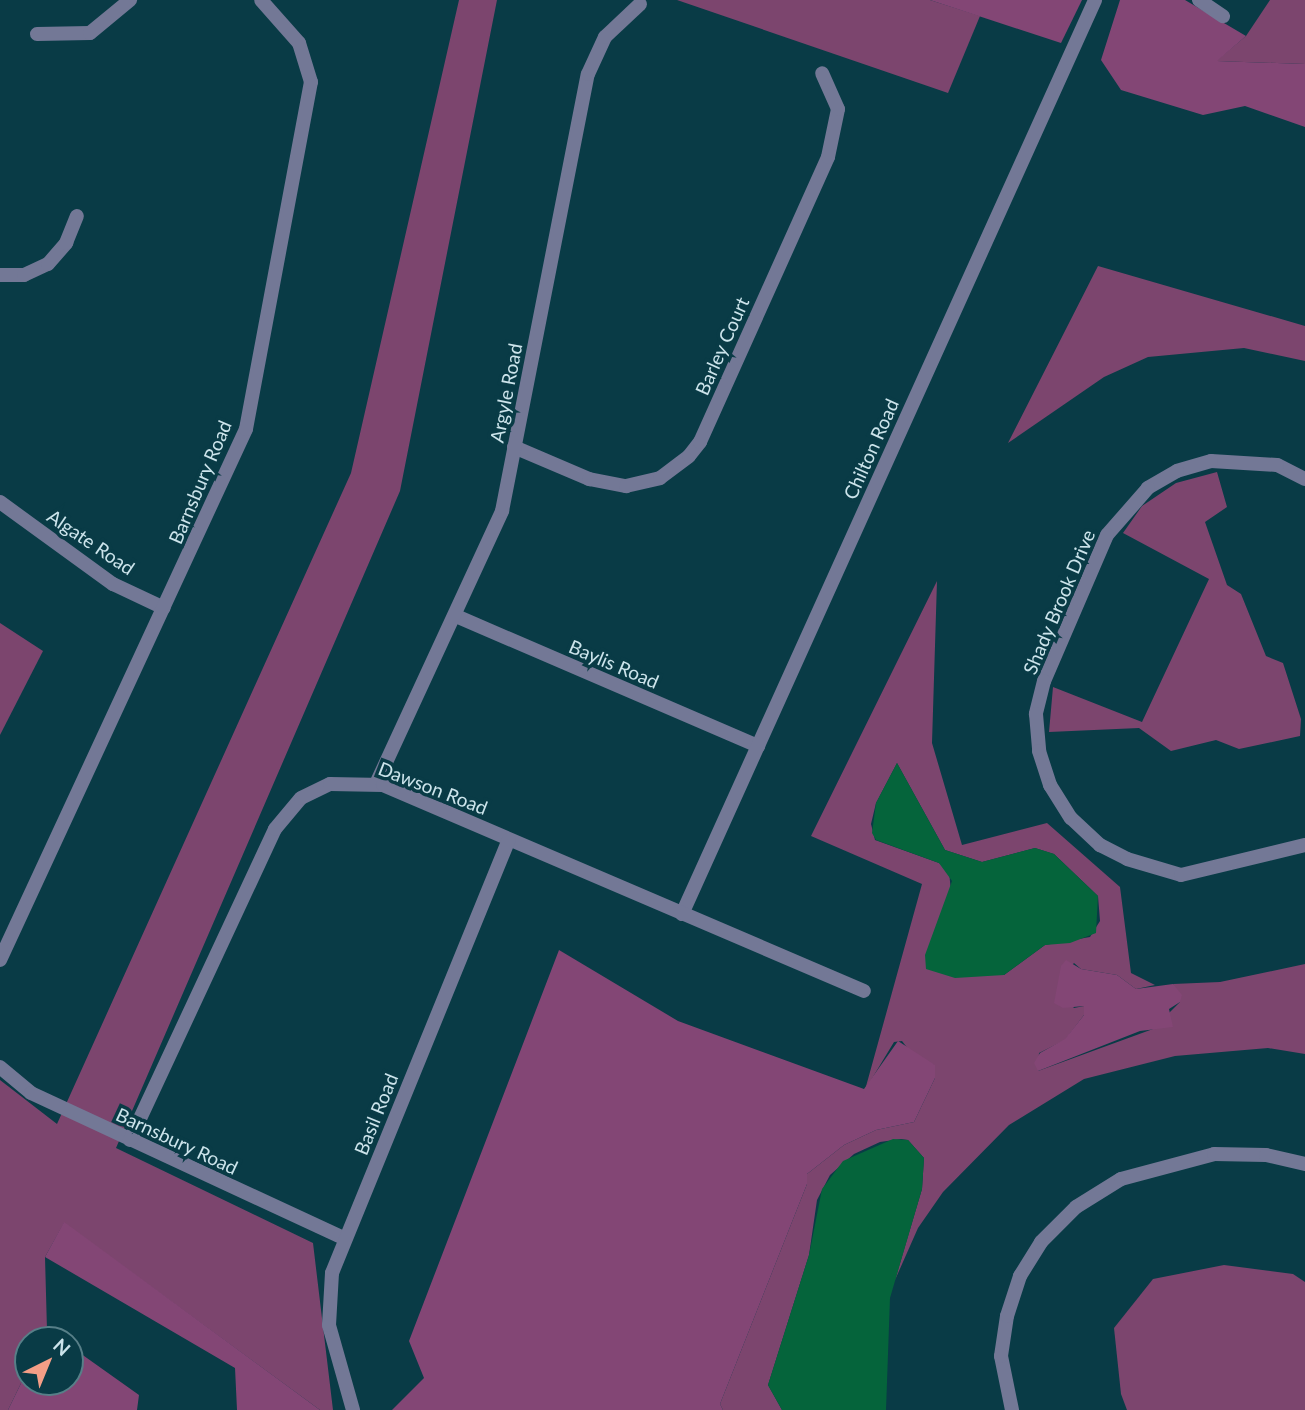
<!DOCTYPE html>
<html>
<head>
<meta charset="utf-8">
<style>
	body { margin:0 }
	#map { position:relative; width:1305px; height:1410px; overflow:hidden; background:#093b46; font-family:Lato,sans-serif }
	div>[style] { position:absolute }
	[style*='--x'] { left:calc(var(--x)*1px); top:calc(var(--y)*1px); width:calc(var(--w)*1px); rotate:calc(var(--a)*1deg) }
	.green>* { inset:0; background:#7c456e }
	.forest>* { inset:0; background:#834675 }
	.water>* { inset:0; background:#05643b }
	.minor>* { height:14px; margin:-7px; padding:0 7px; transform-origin:7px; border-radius:7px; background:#737896 }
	span { translate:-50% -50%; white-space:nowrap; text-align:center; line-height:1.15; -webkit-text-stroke:7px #093b46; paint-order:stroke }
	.street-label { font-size:19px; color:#cce4eb }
	.north { position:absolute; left:14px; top:1326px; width:70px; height:70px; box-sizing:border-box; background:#093b46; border:2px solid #577f88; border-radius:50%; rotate:43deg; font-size:19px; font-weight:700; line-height:28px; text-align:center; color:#cce4eb }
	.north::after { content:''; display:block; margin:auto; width:24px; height:32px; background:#f49e86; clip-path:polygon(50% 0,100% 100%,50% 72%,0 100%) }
</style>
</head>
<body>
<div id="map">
	<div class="green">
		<div style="clip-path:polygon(459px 0,497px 0,400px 491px,116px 1148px,313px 1243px,333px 1410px,320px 1410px,64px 1223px,45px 1257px,47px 1330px,42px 1340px,28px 1340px,28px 1369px,8px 1410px,0 1410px,0 1080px,57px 1124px,351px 473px)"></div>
		<div style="clip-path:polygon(677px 0,930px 0,980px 16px,948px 93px)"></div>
		<div style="clip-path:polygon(1270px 0,1305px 0,1305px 64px,1216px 61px,1246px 36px)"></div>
		<div style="clip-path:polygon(1098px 266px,1305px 326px,1305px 361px,1244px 348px,1148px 357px,1104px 377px,1008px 443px)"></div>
		<div style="clip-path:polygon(1217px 472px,1227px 507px,1205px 522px,1227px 585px,1241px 594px,1266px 656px,1283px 663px,1301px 719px,1300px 736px,1239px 749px,1216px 740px,1171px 751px,1139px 728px,1049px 732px,1053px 687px,1142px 722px,1209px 579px,1123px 533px,1142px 506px,1176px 483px)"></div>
		<div style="clip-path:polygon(evenodd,937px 581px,932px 743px,962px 845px,1047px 823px,1120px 887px,1131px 973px,1155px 985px,1136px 989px,1117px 975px,1081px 969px,1074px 963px,1059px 979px,1060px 991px,1074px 1008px,1084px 1006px,1084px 1015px,1065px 1040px,1039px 1053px,1038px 1071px,1153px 1029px,1180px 1002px,1173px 984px,1220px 982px,1305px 964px,1305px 1054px,1268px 1048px,1175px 1056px,1084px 1079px,1009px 1125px,943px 1192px,918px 1228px,895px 1280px,922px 1189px,924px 1158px,908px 1140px,901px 1139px,880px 1142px,854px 1154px,830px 1175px,817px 1200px,809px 1255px,768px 1385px,782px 1410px,723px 1410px,720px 1404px,807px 1184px,807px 1174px,844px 1145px,876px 1130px,914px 1122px,935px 1078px,934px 1065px,912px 1054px,902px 1041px,894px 1042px,865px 1090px,922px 884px,811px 836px,937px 581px,897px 763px,945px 850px,982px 862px,1035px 848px,1054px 854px,1098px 896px,1100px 921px,1090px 937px,1045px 945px,1004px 975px,951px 892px,949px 871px,939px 863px,875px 840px,871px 824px,876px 803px,897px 763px)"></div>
		<div style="clip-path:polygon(0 623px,43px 651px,0 735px)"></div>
		<div style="clip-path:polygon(1224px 1265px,1293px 1274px,1305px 1282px,1305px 1410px,1127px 1410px,1121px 1394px,1114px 1328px,1153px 1279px)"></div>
	</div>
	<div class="forest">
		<div style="clip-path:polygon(930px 0,1082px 0,1061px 43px)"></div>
		<div style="clip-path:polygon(1120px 0,1185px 0,1246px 36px,1217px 61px,1305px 64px,1305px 127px,1245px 106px,1203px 115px,1121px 90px,1101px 60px)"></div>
		<div style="clip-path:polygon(559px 950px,678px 1021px,864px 1089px,898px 1041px,935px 1065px,935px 1078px,914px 1122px,876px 1130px,844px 1145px,807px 1174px,807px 1184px,720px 1404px,723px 1410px,392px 1410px,424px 1378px,409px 1341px)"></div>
		<div style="clip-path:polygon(1066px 960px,1081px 969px,1117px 975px,1136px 989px,1173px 984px,1182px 995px,1180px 1002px,1169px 1009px,1173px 1027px,1140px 1031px,1038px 1071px,1034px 1063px,1040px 1053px,1065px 1039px,1084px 1015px,1084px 1006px,1063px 1008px,1054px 1003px,1061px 966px)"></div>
		<div style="clip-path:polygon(64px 1222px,71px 1227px,320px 1410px,237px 1410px,235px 1368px,45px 1257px)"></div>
		<div style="clip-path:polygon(70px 1346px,139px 1395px,137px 1410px,8px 1410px,28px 1369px,28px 1382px,70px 1382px)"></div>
	</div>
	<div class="water">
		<div style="clip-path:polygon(897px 763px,945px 850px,982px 862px,1035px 848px,1054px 854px,1098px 896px,1096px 933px,1070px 943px,1045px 945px,1004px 975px,955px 978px,926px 969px,925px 955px,952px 881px,939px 863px,876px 840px,872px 833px,876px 803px)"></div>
		<div style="clip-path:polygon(893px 1139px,908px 1140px,924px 1158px,922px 1189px,890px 1298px,886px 1410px,782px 1410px,768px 1385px,809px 1255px,822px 1189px,843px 1161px)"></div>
	</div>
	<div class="minor">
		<div style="--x:1199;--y:0;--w:29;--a:34"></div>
		<div style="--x:37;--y:34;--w:53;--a:-1.1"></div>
		<div style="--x:90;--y:33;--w:52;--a:-39.5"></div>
		<div style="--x:0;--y:275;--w:24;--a:0"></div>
		<div style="--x:24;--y:275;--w:26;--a:-25"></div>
		<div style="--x:48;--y:264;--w:28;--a:-49"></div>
		<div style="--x:66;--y:243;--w:29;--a:-68"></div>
		<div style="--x:514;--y:447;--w:82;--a:23.1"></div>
		<div style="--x:589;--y:479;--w:38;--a:11"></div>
		<div style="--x:626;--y:486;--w:35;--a:-13"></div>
		<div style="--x:660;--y:478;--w:36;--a:-37"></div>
		<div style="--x:689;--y:456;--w:18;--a:-52"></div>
		<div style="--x:700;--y:442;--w:312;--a:-65.8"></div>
		<div style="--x:828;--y:157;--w:49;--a:-78.2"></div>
		<div style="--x:838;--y:109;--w:39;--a:-114"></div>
		<div style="--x:1305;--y:479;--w:31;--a:-153"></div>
		<div style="--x:1277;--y:465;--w:66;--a:-176.5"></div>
		<div style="--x:1211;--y:461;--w:35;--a:164"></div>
		<div style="--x:1177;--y:471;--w:34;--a:150"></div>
		<div style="--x:1148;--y:488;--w:62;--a:131.1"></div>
		<div style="--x:1107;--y:535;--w:159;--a:113.3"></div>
		<div style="--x:1044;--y:681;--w:34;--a:104"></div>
		<div style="--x:1036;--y:714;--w:37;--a:85"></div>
		<div style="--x:1039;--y:751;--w:36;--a:72"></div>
		<div style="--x:1050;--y:785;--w:39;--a:58"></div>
		<div style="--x:1071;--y:818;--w:40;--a:43"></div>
		<div style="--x:1100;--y:845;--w:30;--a:27"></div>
		<div style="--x:1127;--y:859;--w:56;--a:16.5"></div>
		<div style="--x:1181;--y:875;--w:128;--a:-13.6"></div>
		<div style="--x:0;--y:502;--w:140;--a:36"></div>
		<div style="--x:113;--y:584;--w:56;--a:25.2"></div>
		<div style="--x:456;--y:616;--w:329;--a:23.3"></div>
		<div style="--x:376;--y:784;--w:301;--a:-65.2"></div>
		<div style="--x:502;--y:511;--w:445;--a:-78.9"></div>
		<div style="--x:588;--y:74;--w:41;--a:-65.3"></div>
		<div style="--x:605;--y:37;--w:48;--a:-43.3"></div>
		<div style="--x:682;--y:914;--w:1003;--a:-65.68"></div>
		<div style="--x:0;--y:960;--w:585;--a:-65.14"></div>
		<div style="--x:246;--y:429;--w:353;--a:-79.4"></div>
		<div style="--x:311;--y:82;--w:41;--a:-107.1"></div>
		<div style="--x:299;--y:43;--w:57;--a:-131.5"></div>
		<div style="--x:0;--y:1067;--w:40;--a:40"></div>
		<div style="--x:31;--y:1093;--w:346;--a:24.9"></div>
		<div style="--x:130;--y:1140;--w:343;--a:-65"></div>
		<div style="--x:275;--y:829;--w:40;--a:-50"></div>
		<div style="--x:301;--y:798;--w:32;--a:-26"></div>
		<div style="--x:330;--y:784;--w:53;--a:1.1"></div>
		<div style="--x:383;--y:785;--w:523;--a:23.18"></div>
		<div style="--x:353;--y:1410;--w:88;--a:-105.8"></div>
		<div style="--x:329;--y:1325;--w:52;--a:-86.7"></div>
		<div style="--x:332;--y:1273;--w:468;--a:-67.8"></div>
		<div style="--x:1012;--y:1410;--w:55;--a:-101.5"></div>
		<div style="--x:1001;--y:1356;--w:40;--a:-81.5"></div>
		<div style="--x:1007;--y:1316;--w:42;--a:-72"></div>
		<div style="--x:1020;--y:1276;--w:40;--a:-58"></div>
		<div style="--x:1041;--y:1242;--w:49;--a:-45"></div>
		<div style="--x:1076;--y:1207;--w:53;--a:-31.9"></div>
		<div style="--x:1121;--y:1179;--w:96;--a:-15"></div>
		<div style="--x:1214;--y:1154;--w:52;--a:1.1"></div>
		<div style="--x:1266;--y:1155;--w:40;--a:13"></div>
	</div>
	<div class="street-label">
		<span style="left:722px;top:346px;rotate:-66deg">Barley Court</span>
		<span style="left:506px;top:393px;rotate:-79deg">Argyle Road</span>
		<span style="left:871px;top:449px;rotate:-66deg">Chilton Road</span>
		<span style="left:200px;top:482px;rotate:-67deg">Barnsbury Road</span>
		<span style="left:91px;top:542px;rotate:34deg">Algate Road</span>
		<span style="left:1059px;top:602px;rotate:-67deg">Shady Brook Drive</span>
		<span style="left:614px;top:664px;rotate:23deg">Baylis Road</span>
		<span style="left:433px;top:788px;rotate:21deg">Dawson Road</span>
		<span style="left:376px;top:1114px;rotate:-68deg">Basil Road</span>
		<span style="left:177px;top:1141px;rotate:25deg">Barnsbury Road</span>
	</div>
	<div class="north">N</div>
</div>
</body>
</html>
